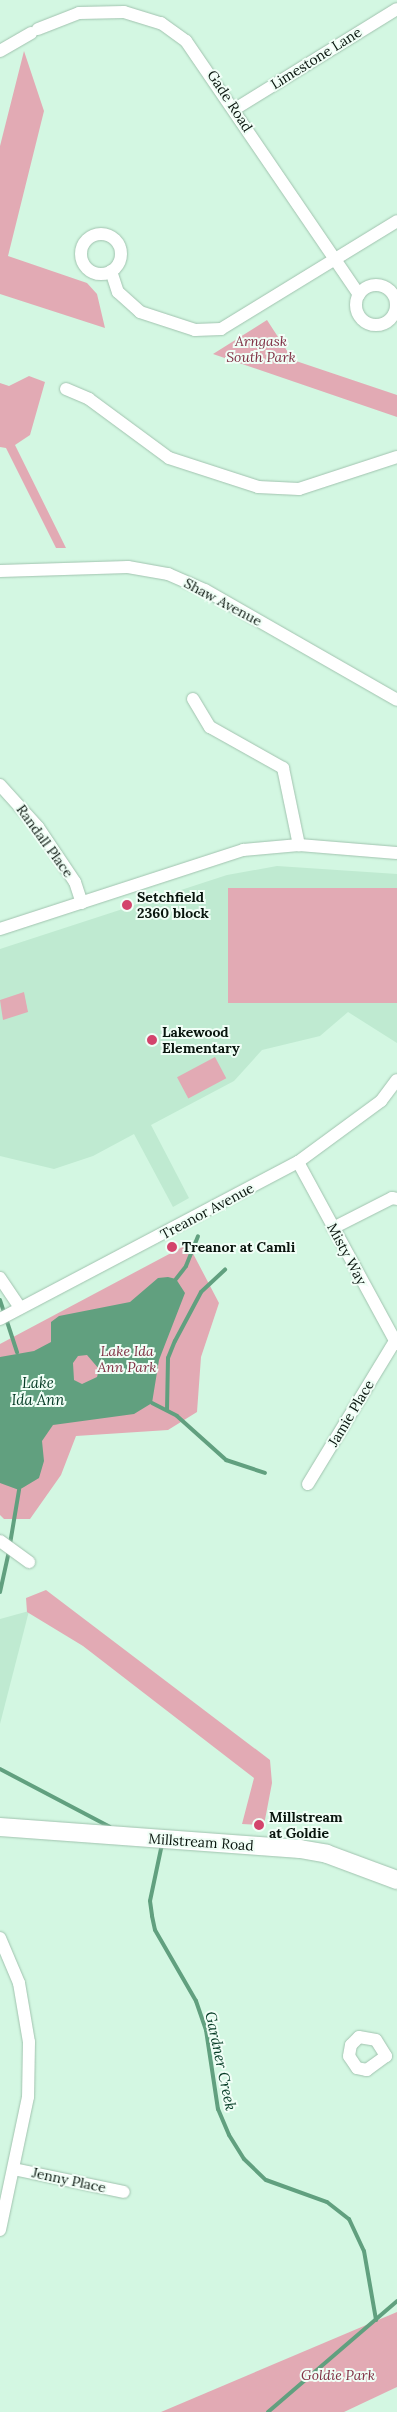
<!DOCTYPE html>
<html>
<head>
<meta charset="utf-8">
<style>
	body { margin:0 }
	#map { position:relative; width:397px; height:2412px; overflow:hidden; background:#d3f7e2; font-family:Lora,serif }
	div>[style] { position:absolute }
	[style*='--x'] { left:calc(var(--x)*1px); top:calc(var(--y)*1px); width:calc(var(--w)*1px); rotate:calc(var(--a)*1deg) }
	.built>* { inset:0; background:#bfead1 }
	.green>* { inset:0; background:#e2aab4; transform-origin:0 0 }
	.water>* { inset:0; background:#61a07f }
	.stream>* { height:4px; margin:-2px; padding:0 2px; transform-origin:2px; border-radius:2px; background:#61a07f }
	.roads { filter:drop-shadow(0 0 1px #a1c3af) drop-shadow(0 0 1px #a1c3af) }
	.minor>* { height:12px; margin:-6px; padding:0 6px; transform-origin:6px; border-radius:6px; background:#fff }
	.minor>.ring { margin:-6px; padding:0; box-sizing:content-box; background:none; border:12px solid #fff; border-radius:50% }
	.secondary>* { height:18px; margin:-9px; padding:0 9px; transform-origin:9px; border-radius:9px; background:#fff }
	.dots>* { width:14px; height:14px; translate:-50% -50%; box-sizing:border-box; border:2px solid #f0fef6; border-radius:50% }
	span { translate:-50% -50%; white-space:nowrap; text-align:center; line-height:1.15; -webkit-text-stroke:4px #f0fef6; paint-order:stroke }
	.street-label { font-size:14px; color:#08140d }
	.park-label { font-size:14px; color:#803044; font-style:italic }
	.poi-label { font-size:14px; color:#08140d; font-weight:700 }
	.left { translate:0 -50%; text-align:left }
	.water-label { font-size:15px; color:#053b25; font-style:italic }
</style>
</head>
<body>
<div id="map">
	<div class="built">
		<div style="clip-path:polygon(277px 866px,397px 874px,397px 1043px,348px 1012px,320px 1036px,262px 1050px,234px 1081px,151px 1125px,189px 1198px,173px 1207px,134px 1134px,93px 1156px,54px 1169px,0 1156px,0 949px,227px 875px)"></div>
		<div style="clip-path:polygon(29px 1611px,0 1724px,0 1619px)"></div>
	</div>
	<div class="green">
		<div style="clip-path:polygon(24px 51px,44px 111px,8px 256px,87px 283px,97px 294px,105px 328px,0 294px,0 146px)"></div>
		<div style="clip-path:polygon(267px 320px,293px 360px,397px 395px,397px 417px,213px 354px)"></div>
		<div style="clip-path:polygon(29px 376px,45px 382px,30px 435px,15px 445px,66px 548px,56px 548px,6px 448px,0 447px,0 383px,9px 386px)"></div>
		<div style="left:397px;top:888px;width:115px;height:169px;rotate:90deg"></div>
		<div style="clip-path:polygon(24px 992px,28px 1012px,3px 1020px,0 1000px)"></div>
		<div style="left:215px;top:1057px;width:24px;height:43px;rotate:62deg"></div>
		<div style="clip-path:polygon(188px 1244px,219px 1303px,201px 1357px,197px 1412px,168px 1430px,76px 1436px,61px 1475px,30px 1519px,4px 1519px,0 1515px,0 1344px)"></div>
		<div style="clip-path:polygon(46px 1590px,270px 1760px,272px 1783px,264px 1825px,242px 1824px,254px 1778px,83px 1646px,27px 1612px,26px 1598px)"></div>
		<div style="clip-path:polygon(397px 2312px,397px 2387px,344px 2412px,161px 2412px)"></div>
	</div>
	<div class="water">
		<div style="clip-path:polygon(evenodd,168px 1277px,176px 1279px,185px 1293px,159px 1360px,152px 1403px,134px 1414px,53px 1425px,42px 1441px,44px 1461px,39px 1478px,19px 1490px,0 1483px,0 1357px,34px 1351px,51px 1342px,51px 1322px,59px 1316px,130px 1302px,158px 1278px,168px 1277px,87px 1355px,99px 1369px,97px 1377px,82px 1384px,74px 1380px,73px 1363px,78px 1356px,87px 1355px)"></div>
	</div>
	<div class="stream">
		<div style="--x:176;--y:1279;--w:16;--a:-52"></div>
		<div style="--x:186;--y:1266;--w:32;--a:-68"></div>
		<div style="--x:0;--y:1300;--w:55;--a:71.9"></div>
		<div style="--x:152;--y:1403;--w:28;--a:27"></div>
		<div style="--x:177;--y:1416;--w:66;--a:41.9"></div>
		<div style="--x:226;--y:1460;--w:41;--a:18.4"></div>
		<div style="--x:167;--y:1410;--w:52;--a:-88.9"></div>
		<div style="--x:168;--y:1358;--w:18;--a:-68"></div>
		<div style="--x:175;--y:1341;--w:55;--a:-62"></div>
		<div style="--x:201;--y:1292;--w:33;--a:-43"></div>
		<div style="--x:10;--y:1544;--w:55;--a:-80.5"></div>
		<div style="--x:0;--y:1592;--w:42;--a:-77.6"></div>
		<div style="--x:0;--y:1769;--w:124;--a:27.8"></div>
		<div style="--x:162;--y:1844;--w:58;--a:101.9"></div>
		<div style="--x:150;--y:1901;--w:15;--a:82"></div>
		<div style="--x:152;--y:1916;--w:14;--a:78"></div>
		<div style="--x:155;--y:1930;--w:82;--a:60"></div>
		<div style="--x:196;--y:2001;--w:31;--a:71"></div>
		<div style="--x:206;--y:2030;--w:80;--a:81.4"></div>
		<div style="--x:218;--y:2109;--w:28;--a:67"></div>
		<div style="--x:229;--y:2135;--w:28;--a:58"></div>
		<div style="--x:244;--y:2159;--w:30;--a:44"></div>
		<div style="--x:266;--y:2180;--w:65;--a:19.8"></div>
		<div style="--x:327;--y:2202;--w:28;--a:38"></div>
		<div style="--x:349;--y:2219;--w:35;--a:65"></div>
		<div style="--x:364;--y:2251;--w:70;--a:80.1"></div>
		<div style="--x:268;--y:2412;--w:170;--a:-40.7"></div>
	</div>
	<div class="roads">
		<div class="minor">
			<div style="--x:38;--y:29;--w:44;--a:-21.3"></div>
			<div style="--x:79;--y:13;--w:45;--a:-1.3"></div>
			<div style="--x:124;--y:12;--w:39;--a:17"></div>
			<div style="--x:161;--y:23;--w:31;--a:36"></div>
			<div style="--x:186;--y:41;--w:307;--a:55.7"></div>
			<div style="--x:0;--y:51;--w:36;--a:-30"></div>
			<div style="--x:235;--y:109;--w:190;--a:-31.7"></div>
			<div class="ring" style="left:81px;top:234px;width:28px;height:28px"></div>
			<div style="--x:111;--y:271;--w:22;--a:72"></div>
			<div style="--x:118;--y:292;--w:30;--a:42"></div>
			<div style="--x:140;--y:312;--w:58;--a:18.1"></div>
			<div style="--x:195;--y:330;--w:26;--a:-2"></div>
			<div style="--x:221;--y:329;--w:206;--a:-31.5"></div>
			<div class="ring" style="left:356px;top:285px;width:28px;height:28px"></div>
			<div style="--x:66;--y:389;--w:25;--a:23"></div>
			<div style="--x:89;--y:399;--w:99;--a:36.4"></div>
			<div style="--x:169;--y:458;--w:94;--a:18"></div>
			<div style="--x:258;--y:487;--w:41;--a:2.8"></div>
			<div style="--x:299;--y:489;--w:103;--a:-18.1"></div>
			<div style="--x:0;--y:571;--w:128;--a:-1.8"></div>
			<div style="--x:128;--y:567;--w:41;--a:9.9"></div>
			<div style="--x:168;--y:574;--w:40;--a:23.4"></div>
			<div style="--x:205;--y:590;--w:221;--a:29.8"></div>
			<div style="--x:193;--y:699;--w:33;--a:59"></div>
			<div style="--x:210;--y:727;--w:84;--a:29.3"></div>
			<div style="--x:283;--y:768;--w:79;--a:78.3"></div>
			<div style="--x:0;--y:785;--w:57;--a:47.9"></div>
			<div style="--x:38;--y:827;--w:66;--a:56.1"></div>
			<div style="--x:75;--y:882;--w:22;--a:72"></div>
			<div style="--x:0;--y:929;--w:256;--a:-18"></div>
			<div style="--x:243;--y:850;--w:56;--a:-5.1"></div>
			<div style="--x:299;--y:845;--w:98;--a:4.7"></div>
			<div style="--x:298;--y:1162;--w:207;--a:61.5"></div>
			<div style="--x:333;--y:1228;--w:66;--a:-27"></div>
			<div style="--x:392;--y:1198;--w:5;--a:11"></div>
			<div style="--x:0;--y:1278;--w:36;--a:56"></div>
			<div style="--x:0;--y:1319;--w:337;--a:-27.8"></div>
			<div style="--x:298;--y:1162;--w:103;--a:-36.3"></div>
			<div style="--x:381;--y:1101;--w:26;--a:-53"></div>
			<div style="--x:308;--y:1484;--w:167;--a:-58.7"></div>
			<div style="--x:0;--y:1541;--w:36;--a:36"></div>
			<div style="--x:0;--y:1938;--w:49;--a:67.1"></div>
			<div style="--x:19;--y:1983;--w:60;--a:80.4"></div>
			<div style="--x:29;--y:2042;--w:55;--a:91"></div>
			<div style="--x:28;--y:2097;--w:136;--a:101.9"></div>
			<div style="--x:359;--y:2037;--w:17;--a:10"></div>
			<div style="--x:376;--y:2040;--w:19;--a:58"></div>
			<div style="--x:386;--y:2056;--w:24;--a:144"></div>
			<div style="--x:367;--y:2070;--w:10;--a:-169"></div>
			<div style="--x:357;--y:2068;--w:14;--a:-124"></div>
			<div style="--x:349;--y:2056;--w:11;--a:-80"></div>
			<div style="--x:351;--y:2045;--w:11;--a:-45"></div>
			<div style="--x:14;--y:2169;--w:112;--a:11.8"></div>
		</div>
		<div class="secondary">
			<div style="--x:0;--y:1827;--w:301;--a:4.2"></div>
			<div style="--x:300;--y:1849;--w:27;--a:10"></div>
			<div style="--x:327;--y:1854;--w:75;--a:20.4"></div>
		</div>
	</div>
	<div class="dots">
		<div style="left:127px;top:905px;background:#d3446c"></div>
		<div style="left:152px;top:1040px;background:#d3446c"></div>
		<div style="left:172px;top:1247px;background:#d3446c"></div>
		<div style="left:259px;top:1825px;background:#d3446c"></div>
	</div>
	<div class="street-label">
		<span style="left:316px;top:58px;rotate:-32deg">Limestone Lane</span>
		<span style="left:230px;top:101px;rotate:57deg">Gade Road</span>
		<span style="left:223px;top:602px;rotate:28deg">Shaw Avenue</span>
		<span style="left:45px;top:841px;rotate:54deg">Randall Place</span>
		<span style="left:207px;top:1211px;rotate:-28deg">Treanor Avenue</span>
		<span style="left:347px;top:1254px;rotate:62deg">Misty Way</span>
		<span style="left:351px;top:1413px;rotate:-59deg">Jamie Place</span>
		<span style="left:201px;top:1842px;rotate:4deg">Millstream Road</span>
		<span style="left:69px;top:2180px;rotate:12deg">Jenny Place</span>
	</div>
	<div class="park-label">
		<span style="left:261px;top:349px">Arngask<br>South Park</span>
		<span style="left:127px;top:1359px">Lake Ida<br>Ann Park</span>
		<span style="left:338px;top:2375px">Goldie Park</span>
	</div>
	<div class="poi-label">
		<span class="left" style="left:137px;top:905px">Setchfield<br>2360 block</span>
		<span class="left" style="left:162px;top:1040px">Lakewood<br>Elementary</span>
		<span class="left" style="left:182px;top:1247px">Treanor at Camli</span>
		<span class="left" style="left:269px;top:1825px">Millstream<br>at Goldie</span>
	</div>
	<div class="water-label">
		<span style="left:38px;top:1391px">Lake<br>Ida Ann</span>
		<span style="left:221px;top:2061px;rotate:78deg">Gardner Creek</span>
	</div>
</div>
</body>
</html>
